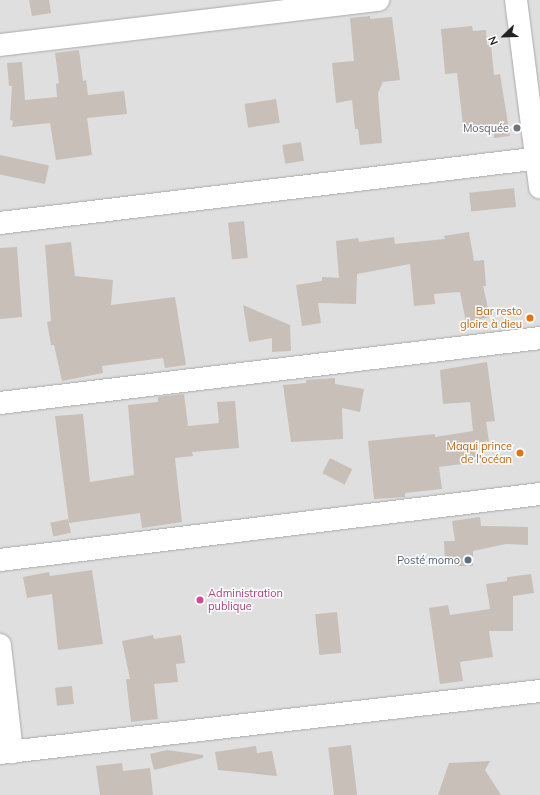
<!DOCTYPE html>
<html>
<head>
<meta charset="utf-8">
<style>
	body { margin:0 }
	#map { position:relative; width:540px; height:795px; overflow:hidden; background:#f2efe9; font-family:Mulish,sans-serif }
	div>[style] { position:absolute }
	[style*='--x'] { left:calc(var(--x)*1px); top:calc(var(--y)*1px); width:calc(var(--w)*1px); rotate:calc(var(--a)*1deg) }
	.residential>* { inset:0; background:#e0dfdf; transform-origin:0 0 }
	.building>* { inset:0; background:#c7bfb8; transform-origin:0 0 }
	.roads { filter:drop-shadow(0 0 1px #a9a9a9) drop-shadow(0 0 1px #a9a9a9) }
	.minor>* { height:22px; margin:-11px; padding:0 11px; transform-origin:11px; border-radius:11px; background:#fff }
	.dots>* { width:11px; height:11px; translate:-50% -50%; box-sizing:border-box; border:2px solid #fff; border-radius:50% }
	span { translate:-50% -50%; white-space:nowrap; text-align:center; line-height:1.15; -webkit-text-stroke:3px #fff; paint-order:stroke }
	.worship-label { font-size:11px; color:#5b616d }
	.right { translate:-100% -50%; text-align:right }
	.food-label { font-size:11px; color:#c56008 }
	.service-label { font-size:11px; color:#4e5e75 }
	.hotel-label { font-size:11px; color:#b23c85 }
	.left { translate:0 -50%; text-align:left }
	.north { position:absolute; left:484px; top:16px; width:40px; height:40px; -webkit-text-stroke:3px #fff; paint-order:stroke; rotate:247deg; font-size:11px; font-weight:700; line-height:16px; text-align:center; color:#222 }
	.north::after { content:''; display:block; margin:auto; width:14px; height:18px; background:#222; clip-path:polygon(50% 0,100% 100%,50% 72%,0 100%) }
</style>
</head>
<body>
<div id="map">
	<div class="residential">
		<div style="left:0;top:0;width:540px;height:795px"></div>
	</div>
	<div class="building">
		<div style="clip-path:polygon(29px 0,49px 0,51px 13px,32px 16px)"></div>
		<div style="clip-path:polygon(370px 16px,370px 19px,392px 17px,400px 80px,383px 82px,378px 93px,382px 143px,360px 145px,358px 129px,355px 129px,352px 100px,336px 103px,332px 63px,354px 61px,350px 18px)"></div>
		<div style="clip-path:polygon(472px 26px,473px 31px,486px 30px,487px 45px,491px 45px,494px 75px,500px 74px,510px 136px,494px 138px,494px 131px,464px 134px,457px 73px,445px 74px,441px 29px)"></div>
		<div style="clip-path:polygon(79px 50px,83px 81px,86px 80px,88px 95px,124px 91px,127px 114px,87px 118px,92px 155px,56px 160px,50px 123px,12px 127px,13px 121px,10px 120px,12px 86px,9px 86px,7px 63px,22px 62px,25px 100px,57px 97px,56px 84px,59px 83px,55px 53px)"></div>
		<div style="left:276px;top:99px;width:24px;height:32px;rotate:81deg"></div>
		<div style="left:301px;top:142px;width:19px;height:19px;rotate:81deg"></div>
		<div style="left:0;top:155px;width:50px;height:19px;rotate:12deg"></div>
		<div style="left:514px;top:188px;width:19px;height:45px;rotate:84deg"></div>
		<div style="left:244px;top:221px;width:37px;height:16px;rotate:84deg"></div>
		<div style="clip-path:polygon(469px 232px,474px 261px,484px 260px,486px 286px,483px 286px,490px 317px,466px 322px,460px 292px,434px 294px,435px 304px,414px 306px,410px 264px,357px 274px,356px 304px,318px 303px,321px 323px,302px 326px,296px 285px,322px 281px,322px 277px,339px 278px,336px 241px,358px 238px,359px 242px,394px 237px,395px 244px,445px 239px,444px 236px)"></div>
		<div style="clip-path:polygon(71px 242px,75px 276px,113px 280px,111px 305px,175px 297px,186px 365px,165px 368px,163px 358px,102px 366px,103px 373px,62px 381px,54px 345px,51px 345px,47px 322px,51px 321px,45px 245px)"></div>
		<div style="clip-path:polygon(17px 247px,22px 317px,0 319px,0 248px)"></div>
		<div style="clip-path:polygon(243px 305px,290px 325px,291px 351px,272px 352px,272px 338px,249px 342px)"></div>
		<div style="clip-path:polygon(487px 362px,495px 421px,486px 422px,489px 441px,475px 443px,478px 462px,439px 467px,442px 489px,405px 493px,405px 497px,374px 499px,368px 441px,435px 434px,435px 437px,473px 431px,470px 402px,443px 404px,440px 370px)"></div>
		<div style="clip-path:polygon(335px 378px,335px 384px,364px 389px,360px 412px,342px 408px,343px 439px,291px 442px,283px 385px,306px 383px,306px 380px)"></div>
		<div style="clip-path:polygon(184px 394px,188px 426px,219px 423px,217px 402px,235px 401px,239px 448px,192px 452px,193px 456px,175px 458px,182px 522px,142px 528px,140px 513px,69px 523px,55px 416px,83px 414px,90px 482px,134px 475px,128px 405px,158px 402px,158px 397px)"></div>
		<div style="left:330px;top:458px;width:25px;height:17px;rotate:27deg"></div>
		<div style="clip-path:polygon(480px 517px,481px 526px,528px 527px,528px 545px,506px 544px,473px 551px,473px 566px,445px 566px,444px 541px,455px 541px,452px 521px)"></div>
		<div style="left:68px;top:519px;width:14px;height:18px;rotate:78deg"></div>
		<div style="clip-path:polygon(92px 570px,103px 644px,58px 650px,52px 594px,27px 598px,23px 577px,49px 572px,50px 576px)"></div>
		<div style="clip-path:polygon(531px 574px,534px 593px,513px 596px,513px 631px,489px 631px,493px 657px,460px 662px,463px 681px,440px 684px,429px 608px,448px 605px,450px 615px,490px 609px,486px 584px,507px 581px,507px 577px)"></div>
		<div style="left:337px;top:612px;width:41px;height:22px;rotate:84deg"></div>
		<div style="clip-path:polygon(153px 635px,154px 639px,181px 635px,185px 663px,176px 664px,178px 682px,154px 684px,158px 719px,131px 722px,126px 679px,130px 679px,122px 641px)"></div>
		<div style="left:72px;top:686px;width:18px;height:17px;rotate:84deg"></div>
		<div style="left:351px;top:745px;width:50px;height:23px;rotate:83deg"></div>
		<div style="clip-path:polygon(256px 746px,257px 753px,272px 751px,277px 776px,218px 770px,215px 752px)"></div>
		<div style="clip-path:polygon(167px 750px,203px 755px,203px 758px,154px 770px,150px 754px)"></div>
		<div style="clip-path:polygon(490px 761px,485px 770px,501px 795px,438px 795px,449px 763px)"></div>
		<div style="clip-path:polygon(122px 763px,123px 771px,150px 768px,153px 795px,100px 795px,96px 766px)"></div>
	</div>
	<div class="roads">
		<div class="minor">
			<div style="--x:516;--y:0;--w:189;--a:82.7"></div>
			<div style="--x:0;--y:45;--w:381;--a:-6.8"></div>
			<div style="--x:0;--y:223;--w:544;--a:-6.86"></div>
			<div style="--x:0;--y:403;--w:544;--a:-6.86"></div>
			<div style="--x:0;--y:560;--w:544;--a:-6.97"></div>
			<div style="--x:0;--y:645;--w:108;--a:83.6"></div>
			<div style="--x:0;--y:753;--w:544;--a:-6.55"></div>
		</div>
	</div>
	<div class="dots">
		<div style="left:517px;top:128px;background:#6b7280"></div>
		<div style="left:530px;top:318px;background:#e8710a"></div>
		<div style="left:520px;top:453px;background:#e8710a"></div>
		<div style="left:468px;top:560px;background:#5c6f8a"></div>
		<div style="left:200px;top:600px;background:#d1479c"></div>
	</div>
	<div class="worship-label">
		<span class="right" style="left:509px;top:128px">Mosquée</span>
	</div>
	<div class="food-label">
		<span class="right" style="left:522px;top:318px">Bar resto<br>gloire à dieu</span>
		<span class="right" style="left:512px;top:453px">Maqui prince<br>de l'océan</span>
	</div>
	<div class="service-label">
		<span class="right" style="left:460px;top:560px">Posté momo</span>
	</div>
	<div class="hotel-label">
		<span class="left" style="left:208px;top:600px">Administration<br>publique</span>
	</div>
	<div class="north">N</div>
</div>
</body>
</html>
